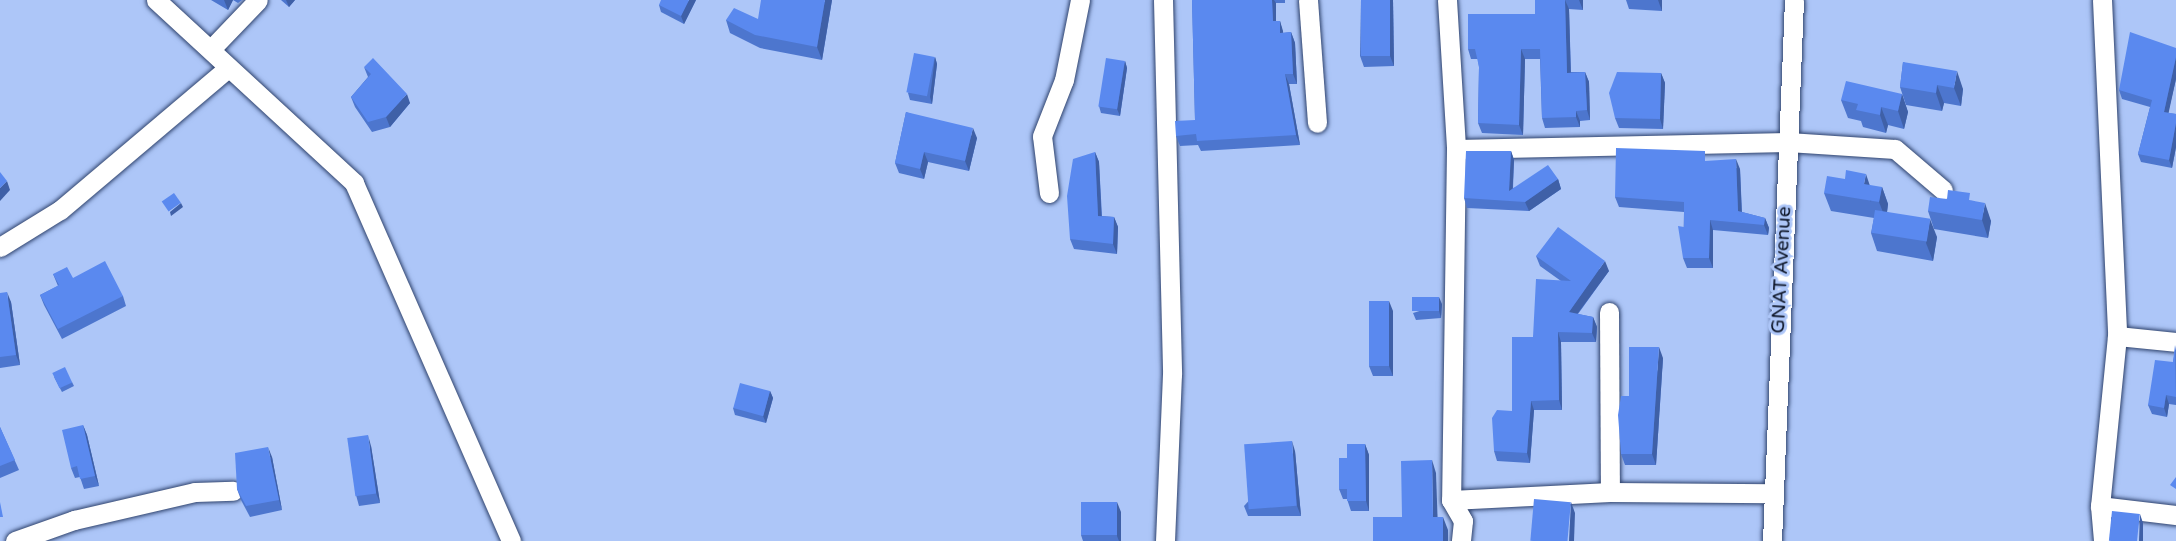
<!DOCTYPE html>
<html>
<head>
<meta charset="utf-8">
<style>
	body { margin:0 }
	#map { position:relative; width:2176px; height:541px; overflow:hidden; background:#adc6f8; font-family:"Varela Round",sans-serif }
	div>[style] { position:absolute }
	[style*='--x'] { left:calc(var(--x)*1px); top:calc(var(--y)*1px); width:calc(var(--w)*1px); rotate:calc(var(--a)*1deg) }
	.roads { filter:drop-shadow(0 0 2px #2f436d) drop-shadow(0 0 2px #2f436d) }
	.minor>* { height:19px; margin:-9.5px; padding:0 9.5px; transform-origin:9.5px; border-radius:9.5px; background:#fff }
	.wall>* { inset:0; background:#4d76ce }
	.shaded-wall>* { inset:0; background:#3f60a7 }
	.building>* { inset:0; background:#5a89ef; transform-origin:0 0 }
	span { translate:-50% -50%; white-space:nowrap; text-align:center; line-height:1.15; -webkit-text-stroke:6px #adc6f8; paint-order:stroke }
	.street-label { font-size:19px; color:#0c1426 }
</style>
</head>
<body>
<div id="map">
	<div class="roads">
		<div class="minor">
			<div style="--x:156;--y:0;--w:270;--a:42.7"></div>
			<div style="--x:354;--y:183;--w:391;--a:66.3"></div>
			<div style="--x:1163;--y:0;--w:374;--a:88.6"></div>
			<div style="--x:1172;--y:374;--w:167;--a:92.4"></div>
			<div style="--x:1308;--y:0;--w:123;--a:85.8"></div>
			<div style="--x:1447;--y:0;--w:149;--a:86.5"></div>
			<div style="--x:1456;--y:149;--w:351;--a:90.8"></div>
			<div style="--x:1451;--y:500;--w:24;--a:60"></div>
			<div style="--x:1463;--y:521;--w:20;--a:96"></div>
			<div style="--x:2102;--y:0;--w:336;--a:87.4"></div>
			<div style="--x:2117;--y:336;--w:171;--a:95.7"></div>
			<div style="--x:2100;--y:506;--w:35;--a:85"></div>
			<div style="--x:212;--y:48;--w:66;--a:-46.2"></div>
			<div style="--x:1456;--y:149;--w:332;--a:-1.2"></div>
			<div style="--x:1788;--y:142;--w:107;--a:3.7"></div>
			<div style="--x:1895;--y:149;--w:63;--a:40.5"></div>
			<div style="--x:1049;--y:193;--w:57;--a:-97"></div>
			<div style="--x:1042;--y:136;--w:60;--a:-68.6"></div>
			<div style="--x:1064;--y:80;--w:82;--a:-78.7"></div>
			<div style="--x:0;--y:247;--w:70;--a:-31.7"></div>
			<div style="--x:60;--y:210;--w:219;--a:-40.2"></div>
			<div style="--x:1609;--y:312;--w:180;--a:89.7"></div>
			<div style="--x:2117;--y:336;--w:59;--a:5.8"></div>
			<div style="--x:1451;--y:500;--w:159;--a:-2.9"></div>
			<div style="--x:1610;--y:492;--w:162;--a:0.4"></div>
			<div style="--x:2100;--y:506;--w:77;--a:6.8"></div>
			<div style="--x:15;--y:541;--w:63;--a:-19.6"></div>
			<div style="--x:74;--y:520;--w:124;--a:-13"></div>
			<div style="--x:195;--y:492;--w:38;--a:-2"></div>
			<div style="--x:1772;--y:541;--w:541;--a:-87.67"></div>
		</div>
	</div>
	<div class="wall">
		<div style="clip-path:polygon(211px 0,242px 0,238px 3px,233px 0,228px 10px)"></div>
		<div style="clip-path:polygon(281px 0,295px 0,289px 7px)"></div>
		<div style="clip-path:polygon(696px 0,684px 24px,661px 12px,659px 5px)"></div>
		<div style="clip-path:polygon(832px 0,822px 60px,760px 48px,730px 33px,726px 20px,758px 19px)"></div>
		<div style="clip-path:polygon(1192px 0,1285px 0,1285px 3px,1276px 3px,1276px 21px,1280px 21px,1283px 33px,1291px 32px,1295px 43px,1297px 84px,1289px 84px,1300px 145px,1201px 151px,1198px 145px,1180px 146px,1176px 136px,1195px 120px)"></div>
		<div style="clip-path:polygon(1361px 0,1393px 0,1394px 66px,1364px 67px,1360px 56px)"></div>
		<div style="clip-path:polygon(1535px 0,1583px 0,1583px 10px,1569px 9px,1571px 72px,1585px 72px,1589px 82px,1590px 120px,1580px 121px,1580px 127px,1545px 128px,1542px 118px,1540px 59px,1525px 59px,1523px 135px,1482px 133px,1478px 123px,1479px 67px,1478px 59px,1471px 59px,1468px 49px,1535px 14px)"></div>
		<div style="clip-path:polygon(1626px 0,1662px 0,1662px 11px,1629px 9px)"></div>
		<div style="clip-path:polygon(2176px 48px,2176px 79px,2168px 113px,2176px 114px,2176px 147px,2172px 168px,2141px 162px,2138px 154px,2150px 107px,2122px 99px,2119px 90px)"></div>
		<div style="clip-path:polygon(935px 57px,937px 64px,932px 104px,910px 100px,908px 93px)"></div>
		<div style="clip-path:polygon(1125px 61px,1127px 68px,1120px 116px,1101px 113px,1099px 106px)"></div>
		<div style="clip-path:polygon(1903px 62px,1963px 89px,1961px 106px,1944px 103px,1942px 111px,1906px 105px,1900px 87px)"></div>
		<div style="clip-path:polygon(364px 67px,410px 103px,390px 127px,372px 132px,355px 107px,351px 97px,368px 77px)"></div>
		<div style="clip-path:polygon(1661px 73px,1665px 83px,1663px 129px,1619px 128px,1615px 118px)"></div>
		<div style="clip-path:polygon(1902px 94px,1908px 112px,1904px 129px,1888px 125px,1886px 133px,1863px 127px,1861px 121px,1848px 118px,1841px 100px)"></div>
		<div style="clip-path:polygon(906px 112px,977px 138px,969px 171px,928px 162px,924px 179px,899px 173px,895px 163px)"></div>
		<div style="clip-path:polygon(1511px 151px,1514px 160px,1513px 188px,1558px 179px,1561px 189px,1529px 211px,1467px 208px,1464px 198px)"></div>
		<div style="clip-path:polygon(1095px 152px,1099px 162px,1102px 216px,1114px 217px,1118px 227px,1117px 254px,1074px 249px,1070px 239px)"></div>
		<div style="clip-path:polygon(1708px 161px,1740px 169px,1742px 212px,1765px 218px,1769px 228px,1768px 235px,1713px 230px,1713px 268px,1687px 268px,1683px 258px,1684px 212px,1619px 207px,1615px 197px)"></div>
		<div style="clip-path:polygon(1882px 187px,1888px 204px,1887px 212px,1937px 237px,1933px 261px,1877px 251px,1871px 233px,1874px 218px,1831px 211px,1824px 193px)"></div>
		<div style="clip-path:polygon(1947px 199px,1973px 201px,1991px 221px,1988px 238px,1934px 229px,1928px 211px)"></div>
		<div style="clip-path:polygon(1536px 256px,1609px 271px,1578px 314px,1593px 317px,1597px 327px,1596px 342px,1561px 342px,1562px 410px,1534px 410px,1530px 463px,1497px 461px,1494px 451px,1512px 411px,1533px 337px,1561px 281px,1540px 266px)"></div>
		<div style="clip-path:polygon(53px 274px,73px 278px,123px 296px,126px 306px,62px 339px,44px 305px,40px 295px,58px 286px)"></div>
		<div style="clip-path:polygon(0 293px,11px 302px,20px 365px,0 368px)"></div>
		<div style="clip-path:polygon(1442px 304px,1441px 318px,1416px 320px,1413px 313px)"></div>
		<div style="clip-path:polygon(1393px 311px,1393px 376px,1373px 376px,1369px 366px)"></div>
		<div style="clip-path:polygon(2176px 345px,2176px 405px,2169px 404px,2167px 417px,2152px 414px,2148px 405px,2173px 362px)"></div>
		<div style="clip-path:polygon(1663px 358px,1656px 465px,1625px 465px,1621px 454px)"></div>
		<div style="clip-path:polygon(54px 377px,72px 382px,74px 386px,62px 392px)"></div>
		<div style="clip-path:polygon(770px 391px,773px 398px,766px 423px,735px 415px,733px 408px)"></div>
		<div style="clip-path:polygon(83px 425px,87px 435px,99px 486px,84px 489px,80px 477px,75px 478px,71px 468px)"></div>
		<div style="clip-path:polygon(0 427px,19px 470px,0 478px)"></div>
		<div style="clip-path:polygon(1365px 444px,1369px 455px,1369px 511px,1351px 511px,1347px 499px,1343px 499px,1339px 489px,1347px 458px)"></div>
		<div style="clip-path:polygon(371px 446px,380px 503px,359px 506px,356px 495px)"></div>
		<div style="clip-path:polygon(1295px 451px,1301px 516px,1248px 516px,1244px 506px)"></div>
		<div style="clip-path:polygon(272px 457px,282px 510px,250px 517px,241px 500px,237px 489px)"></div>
		<div style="clip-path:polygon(1121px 512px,1121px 541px,1083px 541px,1081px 535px)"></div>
	</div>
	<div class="shaded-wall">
		<div style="clip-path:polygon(224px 0,233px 0,228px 10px)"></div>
		<div style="clip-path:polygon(286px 0,295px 0,289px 7px)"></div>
		<div style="clip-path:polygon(689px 0,696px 0,684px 24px,681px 16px)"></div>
		<div style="clip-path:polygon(825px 0,832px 0,822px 60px,817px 47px)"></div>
		<div style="clip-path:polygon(1272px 0,1274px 0,1276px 3px,1276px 31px,1273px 21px)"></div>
		<div style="clip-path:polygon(1390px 0,1393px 0,1394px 66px,1390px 56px)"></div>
		<div style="clip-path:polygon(1565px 0,1569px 9px,1571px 83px,1567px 73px)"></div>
		<div style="clip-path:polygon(1579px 0,1583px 0,1583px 10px)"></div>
		<div style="clip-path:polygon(1658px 0,1662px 0,1662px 11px)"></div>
		<div style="clip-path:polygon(1280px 21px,1283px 31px,1284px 43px,1280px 33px)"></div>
		<div style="clip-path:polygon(1291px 32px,1295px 43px,1297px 84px,1293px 74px)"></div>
		<div style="clip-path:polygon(1521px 49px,1525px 59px,1523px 135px,1519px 125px)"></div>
		<div style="clip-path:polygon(935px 57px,937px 64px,932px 104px,930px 97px)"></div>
		<div style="clip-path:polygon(2176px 57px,2176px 79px,2167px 120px,2164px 112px)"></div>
		<div style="clip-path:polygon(1125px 61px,1127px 68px,1120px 116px,1117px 109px)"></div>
		<div style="clip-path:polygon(1957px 71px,1963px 89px,1961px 106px,1954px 88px)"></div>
		<div style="clip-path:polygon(1585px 72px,1589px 82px,1590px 120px,1587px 110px)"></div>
		<div style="clip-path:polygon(1661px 73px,1665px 83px,1663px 129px,1660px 119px)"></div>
		<div style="clip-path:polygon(1285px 74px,1289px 84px,1300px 145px,1296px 135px)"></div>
		<div style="clip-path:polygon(1937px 85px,1944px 103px,1942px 111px,1936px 93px)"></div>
		<div style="clip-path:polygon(407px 94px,410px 103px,390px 127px,386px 117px)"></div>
		<div style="clip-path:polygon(1902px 94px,1908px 112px,1904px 129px,1898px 111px)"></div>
		<div style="clip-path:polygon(1881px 107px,1888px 125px,1886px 133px,1880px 115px)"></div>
		<div style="clip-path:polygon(1576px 111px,1580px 121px,1580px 127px,1576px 117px)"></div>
		<div style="clip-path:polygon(2176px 123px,2176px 147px,2172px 168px,2169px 160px)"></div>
		<div style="clip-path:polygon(973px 128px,977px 138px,969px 171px,965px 161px)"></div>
		<div style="clip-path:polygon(1511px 151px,1514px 160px,1512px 201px,1509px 191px)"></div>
		<div style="clip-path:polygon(924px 152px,928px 162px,924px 179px,920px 169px)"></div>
		<div style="clip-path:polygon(1095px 152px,1099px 162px,1102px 227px,1098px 216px)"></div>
		<div style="clip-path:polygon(1736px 159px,1740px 169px,1742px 221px,1738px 211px)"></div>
		<div style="clip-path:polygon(1866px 174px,1872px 192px,1871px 202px,1864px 184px)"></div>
		<div style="clip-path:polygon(1558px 179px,1561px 189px,1529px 211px,1525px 202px)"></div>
		<div style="clip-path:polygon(7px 181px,10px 190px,0 201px,0 188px)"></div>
		<div style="clip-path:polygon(1882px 187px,1888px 204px,1886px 220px,1879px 202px)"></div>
		<div style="clip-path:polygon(181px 203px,183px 207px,171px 216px,170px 212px)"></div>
		<div style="clip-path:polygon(1985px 203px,1991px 221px,1988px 238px,1982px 220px)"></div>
		<div style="clip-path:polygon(1114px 217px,1118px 227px,1117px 254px,1113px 244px)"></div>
		<div style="clip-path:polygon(1765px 218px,1769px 228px,1768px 235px,1764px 225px)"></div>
		<div style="clip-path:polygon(1930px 219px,1937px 237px,1933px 261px,1926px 243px)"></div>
		<div style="clip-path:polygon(1710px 220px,1713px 230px,1713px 268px,1709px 258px)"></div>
		<div style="clip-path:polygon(1605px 261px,1609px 271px,1572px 321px,1569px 312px)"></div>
		<div style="clip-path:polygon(7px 292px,11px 302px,20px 365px,16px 355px)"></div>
		<div style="clip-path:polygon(1439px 297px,1442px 304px,1441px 318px,1439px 311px)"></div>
		<div style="clip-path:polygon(1389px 301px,1393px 311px,1393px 376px,1389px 366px)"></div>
		<div style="clip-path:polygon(1593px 317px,1597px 327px,1596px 342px,1592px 333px)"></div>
		<div style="clip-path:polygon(1558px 332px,1561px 342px,1562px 410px,1559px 400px)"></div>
		<div style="clip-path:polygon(1659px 347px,1663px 358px,1656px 465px,1652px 454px)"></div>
		<div style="clip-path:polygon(770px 391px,773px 398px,766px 423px,763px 416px)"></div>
		<div style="clip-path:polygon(2166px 395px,2169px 404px,2167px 417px,2164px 408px)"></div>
		<div style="clip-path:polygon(1531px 401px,1534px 410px,1530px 463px,1527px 453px)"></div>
		<div style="clip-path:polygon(83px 425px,87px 435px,99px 486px,95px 476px)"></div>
		<div style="clip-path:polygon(368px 435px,371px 446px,380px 503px,376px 493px)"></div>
		<div style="clip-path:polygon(1292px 441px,1295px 451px,1301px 516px,1297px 506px)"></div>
		<div style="clip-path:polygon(1365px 444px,1369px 455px,1369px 511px,1366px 501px)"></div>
		<div style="clip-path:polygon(268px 447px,272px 457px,282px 510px,279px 500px)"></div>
		<div style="clip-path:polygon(1432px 460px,1436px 473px,1438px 530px,1433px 517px)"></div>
		<div style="clip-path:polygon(1117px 502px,1121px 512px,1121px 541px,1119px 541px,1117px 536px)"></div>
		<div style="clip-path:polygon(1571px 502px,1575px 513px,1574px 541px,1569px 541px)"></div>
		<div style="clip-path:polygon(2140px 514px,2143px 523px,2143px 541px,2139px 541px)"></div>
		<div style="clip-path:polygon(1443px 517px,1448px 530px,1448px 541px,1443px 541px)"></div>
	</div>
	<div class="building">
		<div style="clip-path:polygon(661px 0,689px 0,681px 16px,659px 5px)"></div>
		<div style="clip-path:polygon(761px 0,825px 0,817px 47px,755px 35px,726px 20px,734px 8px,758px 19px)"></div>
		<div style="clip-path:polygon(1192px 0,1272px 0,1273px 21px,1280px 21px,1280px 33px,1291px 32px,1293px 74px,1285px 74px,1296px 135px,1197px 141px,1196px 134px,1176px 136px,1175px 121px,1195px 120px)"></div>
		<div style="left:1361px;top:0;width:29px;height:56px"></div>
		<div style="clip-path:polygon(1535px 0,1565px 0,1567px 73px,1585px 72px,1587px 110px,1576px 111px,1576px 117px,1542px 118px,1540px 49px,1521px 49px,1519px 125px,1478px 123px,1479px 67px,1475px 49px,1468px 49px,1468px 14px,1535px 14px)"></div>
		<div style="clip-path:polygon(2130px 32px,2176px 48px,2176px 57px,2164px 112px,2176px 114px,2176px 123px,2169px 160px,2138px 154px,2152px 100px,2119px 90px)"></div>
		<div style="left:914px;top:53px;width:21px;height:40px;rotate:11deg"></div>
		<div style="clip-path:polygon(373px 58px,407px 94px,386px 117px,368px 122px,351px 97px,371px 74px,364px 67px)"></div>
		<div style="left:1106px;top:58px;width:19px;height:49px;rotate:9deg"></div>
		<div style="clip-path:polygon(1903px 62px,1957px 71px,1954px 88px,1937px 85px,1936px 93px,1900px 87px)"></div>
		<div style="clip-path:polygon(1617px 72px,1661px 73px,1660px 119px,1615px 118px,1609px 93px)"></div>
		<div style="clip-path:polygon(1846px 81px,1902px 94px,1898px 111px,1881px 107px,1880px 115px,1856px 110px,1858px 104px,1841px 100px)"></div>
		<div style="clip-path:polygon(906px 112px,973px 128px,965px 161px,924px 152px,920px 169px,895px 163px)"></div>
		<div style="clip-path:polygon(1616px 148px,1705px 151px,1705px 161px,1736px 159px,1738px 211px,1765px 218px,1764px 225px,1710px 220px,1709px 258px,1683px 258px,1678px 226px,1684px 227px,1684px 202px,1615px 197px)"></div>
		<div style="clip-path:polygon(1466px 151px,1511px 151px,1509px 191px,1548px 165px,1558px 179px,1525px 202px,1464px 198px)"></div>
		<div style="clip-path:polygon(1095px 152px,1098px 216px,1114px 217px,1113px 244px,1070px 239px,1067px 196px,1073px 159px)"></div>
		<div style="clip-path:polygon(1846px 170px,1866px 174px,1864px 184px,1882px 187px,1879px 202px,1824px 193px,1827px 176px,1845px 179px)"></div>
		<div style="clip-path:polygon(0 172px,7px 181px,0 188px)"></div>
		<div style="clip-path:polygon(1948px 190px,1970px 193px,1969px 200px,1985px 203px,1982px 220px,1928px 211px,1930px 197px,1947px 199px)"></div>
		<div style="left:174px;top:193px;width:12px;height:15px;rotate:55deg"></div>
		<div style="left:1875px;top:210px;width:56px;height:23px;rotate:9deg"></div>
		<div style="clip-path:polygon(1558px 227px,1605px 261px,1569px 312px,1593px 317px,1592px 333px,1558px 332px,1559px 400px,1531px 401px,1527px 453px,1494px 451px,1492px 418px,1497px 410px,1512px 411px,1512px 337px,1533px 337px,1536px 279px,1571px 281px,1536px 256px)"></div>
		<div style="clip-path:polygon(105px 261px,123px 296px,58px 329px,40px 295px,59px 285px,53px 274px,67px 267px,73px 278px)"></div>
		<div style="clip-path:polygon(7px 292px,16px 355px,0 357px,0 293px)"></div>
		<div style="left:1439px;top:297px;width:14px;height:27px;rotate:90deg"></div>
		<div style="left:1369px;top:301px;width:20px;height:65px"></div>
		<div style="clip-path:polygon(2175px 345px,2176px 397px,2166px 395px,2164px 408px,2148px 405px,2155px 360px,2173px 362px)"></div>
		<div style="clip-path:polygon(1629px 347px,1659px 347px,1652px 454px,1621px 454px,1618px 415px,1621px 396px,1629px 396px)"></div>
		<div style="left:65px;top:367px;width:17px;height:14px;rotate:65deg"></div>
		<div style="left:740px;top:383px;width:31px;height:26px;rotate:15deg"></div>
		<div style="clip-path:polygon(83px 425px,95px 476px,80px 479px,77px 466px,71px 468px,62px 430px)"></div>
		<div style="clip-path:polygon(0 427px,15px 460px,0 466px)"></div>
		<div style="left:368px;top:435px;width:59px;height:21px;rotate:82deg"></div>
		<div style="left:1292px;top:441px;width:65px;height:48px;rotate:86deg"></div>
		<div style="clip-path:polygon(1347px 444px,1365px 444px,1366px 501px,1347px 501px,1347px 489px,1339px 489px,1339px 458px,1347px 458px)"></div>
		<div style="clip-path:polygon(268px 447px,279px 500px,246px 506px,237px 489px,235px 453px)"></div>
		<div style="clip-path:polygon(1432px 460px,1433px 517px,1443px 517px,1443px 541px,1373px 541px,1373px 517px,1402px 517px,1401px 461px)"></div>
		<div style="clip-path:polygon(2176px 477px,2176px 489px,2170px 485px)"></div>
		<div style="left:1534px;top:499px;width:37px;height:42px;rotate:5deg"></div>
		<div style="clip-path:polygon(0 502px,3px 517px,0 517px)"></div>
		<div style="left:1081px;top:502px;width:36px;height:33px"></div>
		<div style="left:2112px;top:511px;width:28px;height:30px;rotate:6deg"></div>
	</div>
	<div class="street-label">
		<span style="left:1782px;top:270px;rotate:-87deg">GNAT Avenue</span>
	</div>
</div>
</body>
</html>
